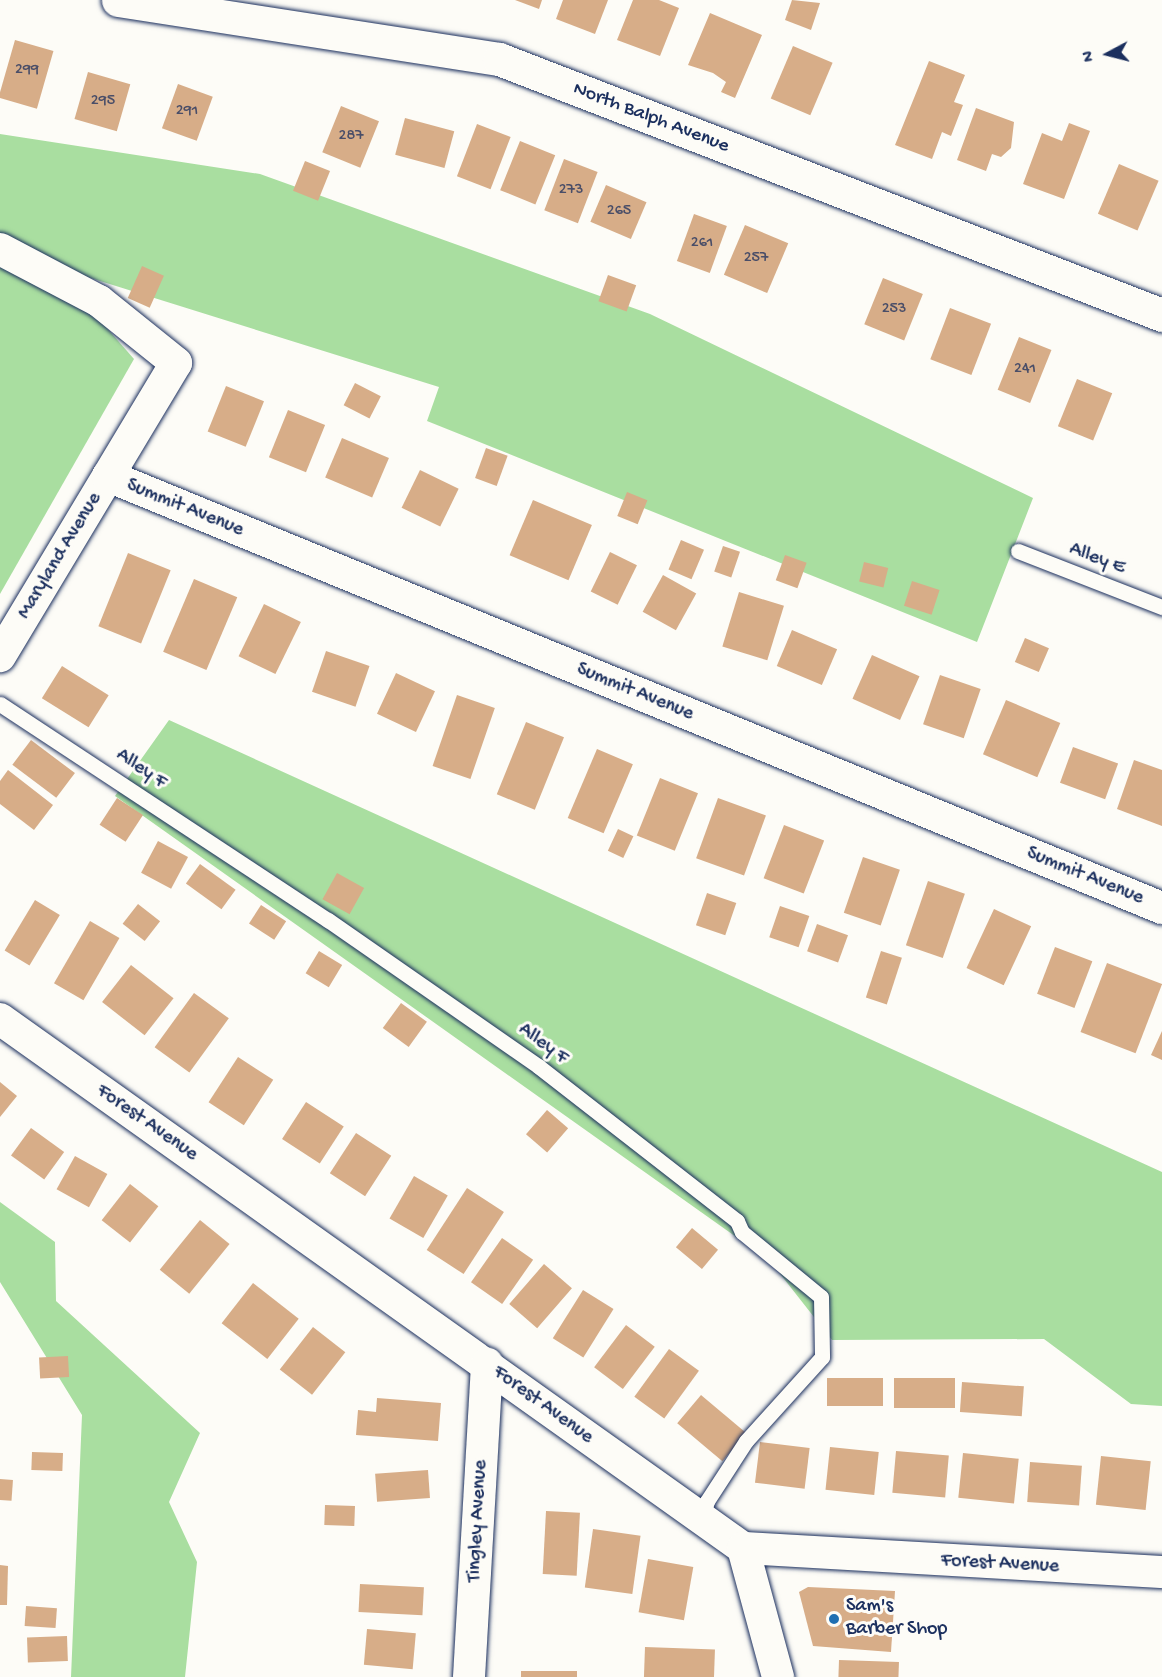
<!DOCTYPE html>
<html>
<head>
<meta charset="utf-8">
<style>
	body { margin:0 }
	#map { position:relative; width:1162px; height:1677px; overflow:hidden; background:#fdfcf7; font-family:"Gochi Hand",sans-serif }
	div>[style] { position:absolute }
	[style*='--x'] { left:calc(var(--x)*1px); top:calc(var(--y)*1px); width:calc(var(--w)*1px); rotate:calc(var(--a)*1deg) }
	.green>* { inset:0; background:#a9dea0 }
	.building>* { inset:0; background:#d7ad88; transform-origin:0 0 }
	.roads { filter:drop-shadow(0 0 2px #1b2f5e) drop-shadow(0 0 2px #1b2f5e) }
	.service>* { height:15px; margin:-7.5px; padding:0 7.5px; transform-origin:7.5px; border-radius:7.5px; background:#fdfcf7 }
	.minor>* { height:32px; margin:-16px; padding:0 16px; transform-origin:16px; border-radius:16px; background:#fdfcf7 }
	.tertiary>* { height:33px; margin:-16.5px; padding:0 16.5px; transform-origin:16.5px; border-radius:16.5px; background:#fdfcf7 }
	.dots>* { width:16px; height:16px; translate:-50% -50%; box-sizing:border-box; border:3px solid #fdfcf7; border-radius:50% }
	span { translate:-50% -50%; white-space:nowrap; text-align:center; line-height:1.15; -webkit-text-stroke:6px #fdfcf7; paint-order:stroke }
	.number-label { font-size:16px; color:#4a4e68 }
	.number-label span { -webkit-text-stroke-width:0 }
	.street-label { font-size:20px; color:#1b2f5e }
	.poi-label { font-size:20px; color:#1b2f5e }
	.left { translate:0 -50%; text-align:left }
	.north { position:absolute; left:1078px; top:24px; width:60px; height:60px; -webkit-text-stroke:4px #fdfcf7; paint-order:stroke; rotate:263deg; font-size:16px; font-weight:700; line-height:24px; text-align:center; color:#1b2f5e }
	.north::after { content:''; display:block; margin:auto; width:21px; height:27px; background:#1b2f5e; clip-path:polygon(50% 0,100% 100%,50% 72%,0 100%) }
</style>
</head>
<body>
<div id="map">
	<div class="green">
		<div style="clip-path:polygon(0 134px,260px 174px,650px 314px,1033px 498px,977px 642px,427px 421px,439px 387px,84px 276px,0 237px)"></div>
		<div style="clip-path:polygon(0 263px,91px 310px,134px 359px,0 594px)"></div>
		<div style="clip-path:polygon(169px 720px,1162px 1172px,1162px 1406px,1131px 1404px,1044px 1339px,832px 1340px,770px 1261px,115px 796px)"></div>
		<div style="clip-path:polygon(0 1202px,55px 1242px,56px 1301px,200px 1433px,169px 1502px,197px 1562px,185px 1677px,71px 1677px,82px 1415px,0 1282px)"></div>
	</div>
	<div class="building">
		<div style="clip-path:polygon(515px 0,542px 0,539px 9px)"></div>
		<div style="clip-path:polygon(563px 0,608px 0,595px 34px,556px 19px)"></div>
		<div style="clip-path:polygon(633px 0,659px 0,679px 8px,660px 56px,617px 40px)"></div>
		<div style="clip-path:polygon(792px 0,820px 3px,811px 30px,785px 20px)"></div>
		<div style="clip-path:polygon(710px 13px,762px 35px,735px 98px,721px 92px,726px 82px,713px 73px,688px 65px)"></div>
		<div style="left:15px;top:40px;width:40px;height:60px;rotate:16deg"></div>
		<div style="left:793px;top:46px;width:43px;height:57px;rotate:23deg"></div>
		<div style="clip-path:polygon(929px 61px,965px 75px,954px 102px,963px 105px,951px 136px,942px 132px,932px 159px,895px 145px)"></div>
		<div style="left:88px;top:72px;width:44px;height:49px;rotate:16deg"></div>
		<div style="left:178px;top:84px;width:37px;height:47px;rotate:20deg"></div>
		<div style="left:341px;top:106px;width:41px;height:50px;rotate:22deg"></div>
		<div style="clip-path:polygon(976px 108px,1014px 122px,1011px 148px,1001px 157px,992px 154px,986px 171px,957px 160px)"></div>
		<div style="left:405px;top:118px;width:51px;height:38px;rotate:15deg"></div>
		<div style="clip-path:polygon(1069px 123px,1090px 131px,1064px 199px,1023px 184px,1042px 133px,1062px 141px)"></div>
		<div style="left:477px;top:124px;width:36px;height:56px;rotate:21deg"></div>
		<div style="left:520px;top:141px;width:38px;height:53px;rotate:22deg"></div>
		<div style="left:564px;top:159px;width:36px;height:55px;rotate:21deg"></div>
		<div style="left:305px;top:161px;width:27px;height:32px;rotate:22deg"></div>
		<div style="left:1119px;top:164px;width:43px;height:54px;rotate:23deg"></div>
		<div style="left:606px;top:185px;width:44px;height:40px;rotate:23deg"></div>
		<div style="left:694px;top:214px;width:35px;height:50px;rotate:20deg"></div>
		<div style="left:745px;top:225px;width:47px;height:54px;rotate:23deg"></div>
		<div style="left:142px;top:266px;width:24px;height:35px;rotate:24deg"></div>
		<div style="left:608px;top:275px;width:30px;height:28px;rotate:20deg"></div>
		<div style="left:883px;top:278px;width:43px;height:50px;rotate:22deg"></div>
		<div style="left:950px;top:308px;width:44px;height:55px;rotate:21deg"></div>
		<div style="left:1019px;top:337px;width:35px;height:57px;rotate:22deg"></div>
		<div style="left:1077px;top:379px;width:38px;height:51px;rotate:22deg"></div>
		<div style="left:355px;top:383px;width:29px;height:25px;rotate:27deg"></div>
		<div style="left:226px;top:386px;width:41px;height:49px;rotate:22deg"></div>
		<div style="left:288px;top:410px;width:40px;height:51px;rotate:22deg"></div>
		<div style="left:342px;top:438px;width:51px;height:43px;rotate:23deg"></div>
		<div style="left:486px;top:448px;width:23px;height:32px;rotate:20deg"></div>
		<div style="left:420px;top:470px;width:43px;height:42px;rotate:26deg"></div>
		<div style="left:627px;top:492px;width:22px;height:26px;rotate:22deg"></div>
		<div style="left:533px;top:500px;width:64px;height:60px;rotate:23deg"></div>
		<div style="left:681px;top:540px;width:25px;height:32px;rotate:23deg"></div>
		<div style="left:723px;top:546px;width:18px;height:27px;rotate:19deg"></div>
		<div style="left:610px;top:552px;width:30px;height:44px;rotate:26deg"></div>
		<div style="left:128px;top:553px;width:46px;height:79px;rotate:22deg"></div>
		<div style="left:785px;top:555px;width:23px;height:27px;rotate:20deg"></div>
		<div style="left:864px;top:562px;width:25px;height:20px;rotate:14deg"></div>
		<div style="left:663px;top:575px;width:38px;height:42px;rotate:29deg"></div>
		<div style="left:194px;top:579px;width:47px;height:79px;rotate:23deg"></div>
		<div style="left:912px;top:581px;width:29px;height:26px;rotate:18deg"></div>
		<div style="left:739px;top:592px;width:47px;height:57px;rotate:17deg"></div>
		<div style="left:264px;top:604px;width:41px;height:58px;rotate:26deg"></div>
		<div style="left:792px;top:630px;width:49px;height:39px;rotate:23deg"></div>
		<div style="left:1025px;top:638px;width:26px;height:26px;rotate:23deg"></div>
		<div style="left:326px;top:651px;width:46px;height:43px;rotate:19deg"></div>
		<div style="left:872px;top:655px;width:52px;height:48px;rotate:24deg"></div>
		<div style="left:62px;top:666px;width:55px;height:38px;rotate:32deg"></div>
		<div style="left:396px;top:673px;width:43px;height:45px;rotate:25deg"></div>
		<div style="left:940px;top:675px;width:43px;height:52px;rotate:19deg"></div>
		<div style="left:457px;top:695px;width:40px;height:75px;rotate:19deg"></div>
		<div style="left:1006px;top:700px;width:59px;height:59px;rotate:23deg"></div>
		<div style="left:526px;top:722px;width:41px;height:78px;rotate:22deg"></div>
		<div style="left:31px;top:740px;width:55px;height:31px;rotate:37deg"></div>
		<div style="left:1073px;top:747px;width:48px;height:38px;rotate:20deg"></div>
		<div style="left:597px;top:749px;width:39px;height:75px;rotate:23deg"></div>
		<div style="clip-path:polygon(1134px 760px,1162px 770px,1162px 826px,1117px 809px)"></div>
		<div style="clip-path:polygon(8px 770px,53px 805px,34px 830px,0 804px,0 781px)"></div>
		<div style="left:660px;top:778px;width:41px;height:62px;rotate:22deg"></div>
		<div style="left:117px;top:798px;width:31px;height:32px;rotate:33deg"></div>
		<div style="left:718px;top:798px;width:51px;height:64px;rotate:20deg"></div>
		<div style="left:784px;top:825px;width:43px;height:57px;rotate:21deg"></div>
		<div style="left:618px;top:829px;width:17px;height:24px;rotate:25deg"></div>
		<div style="left:158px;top:841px;width:34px;height:36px;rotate:28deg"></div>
		<div style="left:863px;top:857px;width:39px;height:59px;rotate:19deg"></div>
		<div style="left:200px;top:864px;width:44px;height:24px;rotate:36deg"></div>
		<div style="left:337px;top:873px;width:31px;height:30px;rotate:29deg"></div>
		<div style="left:928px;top:881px;width:39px;height:68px;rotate:19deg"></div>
		<div style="left:707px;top:893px;width:31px;height:34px;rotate:19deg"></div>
		<div style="left:35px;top:900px;width:29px;height:59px;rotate:31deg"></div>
		<div style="left:138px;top:904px;width:28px;height:25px;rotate:38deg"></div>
		<div style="left:261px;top:905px;width:30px;height:22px;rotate:33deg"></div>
		<div style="left:780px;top:906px;width:31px;height:33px;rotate:19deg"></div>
		<div style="left:994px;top:909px;width:41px;height:65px;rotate:25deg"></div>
		<div style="left:90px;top:921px;width:34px;height:72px;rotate:30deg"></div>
		<div style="left:817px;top:924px;width:33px;height:29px;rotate:20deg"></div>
		<div style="left:1055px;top:947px;width:40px;height:50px;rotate:21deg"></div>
		<div style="left:319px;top:951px;width:27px;height:26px;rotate:31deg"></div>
		<div style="left:881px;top:951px;width:22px;height:49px;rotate:18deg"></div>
		<div style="left:1107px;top:963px;width:59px;height:74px;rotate:21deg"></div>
		<div style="left:131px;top:965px;width:54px;height:47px;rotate:38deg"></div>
		<div style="left:194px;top:993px;width:43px;height:67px;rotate:36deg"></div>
		<div style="left:401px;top:1003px;width:32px;height:31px;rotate:36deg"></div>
		<div style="clip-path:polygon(1162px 1031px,1162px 1060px,1151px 1055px)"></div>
		<div style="left:238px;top:1057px;width:42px;height:54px;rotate:33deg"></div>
		<div style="clip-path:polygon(0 1082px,17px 1096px,0 1117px)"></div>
		<div style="left:306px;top:1102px;width:45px;height:44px;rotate:33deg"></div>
		<div style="left:547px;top:1110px;width:28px;height:32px;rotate:41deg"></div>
		<div style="left:31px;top:1128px;width:41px;height:34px;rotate:36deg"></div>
		<div style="left:356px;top:1133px;width:42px;height:48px;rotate:33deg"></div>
		<div style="left:75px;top:1156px;width:37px;height:38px;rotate:29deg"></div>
		<div style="left:414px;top:1176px;width:39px;height:49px;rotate:30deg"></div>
		<div style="left:130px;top:1184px;width:36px;height:46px;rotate:38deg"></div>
		<div style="left:467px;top:1188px;width:44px;height:74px;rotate:33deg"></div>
		<div style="left:200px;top:1220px;width:38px;height:64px;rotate:39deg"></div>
		<div style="left:692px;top:1228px;width:34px;height:25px;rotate:40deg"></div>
		<div style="left:502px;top:1238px;width:38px;height:54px;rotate:35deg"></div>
		<div style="left:544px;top:1264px;width:37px;height:53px;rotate:41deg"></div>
		<div style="left:253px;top:1283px;width:58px;height:51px;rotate:38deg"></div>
		<div style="left:583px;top:1290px;width:36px;height:57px;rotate:32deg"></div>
		<div style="left:626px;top:1325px;width:36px;height:53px;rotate:37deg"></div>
		<div style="left:313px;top:1327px;width:41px;height:54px;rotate:38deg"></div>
		<div style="left:669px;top:1349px;width:37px;height:59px;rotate:36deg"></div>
		<div style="left:68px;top:1356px;width:21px;height:29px;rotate:87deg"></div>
		<div style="left:827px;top:1378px;width:56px;height:28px"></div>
		<div style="left:894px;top:1378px;width:61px;height:30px"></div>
		<div style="left:962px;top:1382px;width:62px;height:30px;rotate:4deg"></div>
		<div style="left:701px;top:1395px;width:59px;height:37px;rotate:40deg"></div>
		<div style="clip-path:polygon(377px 1398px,441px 1403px,438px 1441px,356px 1435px,358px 1410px,376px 1412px)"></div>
		<div style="left:760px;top:1442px;width:50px;height:41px;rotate:7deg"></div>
		<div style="left:830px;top:1447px;width:49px;height:43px;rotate:6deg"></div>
		<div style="left:896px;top:1451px;width:53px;height:42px;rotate:5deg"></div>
		<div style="left:32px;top:1452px;width:31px;height:18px;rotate:2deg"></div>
		<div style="left:963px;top:1453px;width:56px;height:45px;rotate:6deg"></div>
		<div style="left:1101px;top:1456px;width:50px;height:49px;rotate:6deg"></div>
		<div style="left:1030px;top:1462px;width:52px;height:40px;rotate:4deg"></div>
		<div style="left:428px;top:1470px;width:28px;height:53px;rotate:86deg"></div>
		<div style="left:0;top:1479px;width:13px;height:21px;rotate:4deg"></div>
		<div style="left:325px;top:1505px;width:30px;height:20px;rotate:2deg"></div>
		<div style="left:546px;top:1511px;width:34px;height:63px;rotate:3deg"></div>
		<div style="left:593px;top:1529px;width:48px;height:59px;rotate:8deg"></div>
		<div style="left:648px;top:1559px;width:46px;height:54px;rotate:10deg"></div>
		<div style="clip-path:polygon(0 1565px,8px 1566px,7px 1605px,0 1605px)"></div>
		<div style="left:360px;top:1584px;width:64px;height:28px;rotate:3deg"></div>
		<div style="clip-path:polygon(808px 1587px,895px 1591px,891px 1652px,813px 1646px,799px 1592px)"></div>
		<div style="left:26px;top:1606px;width:31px;height:20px;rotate:4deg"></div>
		<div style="left:367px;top:1629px;width:49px;height:36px;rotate:5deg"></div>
		<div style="left:67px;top:1636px;width:25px;height:40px;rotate:88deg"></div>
		<div style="left:645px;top:1647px;width:70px;height:30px;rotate:2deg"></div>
		<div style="left:839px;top:1660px;width:60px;height:17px;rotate:2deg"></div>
		<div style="left:521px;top:1671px;width:56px;height:6px"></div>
	</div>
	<div class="roads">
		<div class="service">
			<div style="--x:1018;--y:551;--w:155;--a:21.3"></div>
			<div style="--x:0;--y:704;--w:393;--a:33.4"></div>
			<div style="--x:328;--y:920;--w:256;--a:34.8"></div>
			<div style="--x:538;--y:1066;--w:252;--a:37.9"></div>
			<div style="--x:737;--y:1221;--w:12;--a:66"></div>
			<div style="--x:742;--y:1232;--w:102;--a:39.4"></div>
			<div style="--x:821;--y:1297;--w:60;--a:89"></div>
			<div style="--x:822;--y:1357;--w:113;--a:132.1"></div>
			<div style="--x:746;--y:1441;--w:72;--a:123"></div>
			<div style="--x:707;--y:1501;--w:19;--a:106"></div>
		</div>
		<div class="minor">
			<div style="--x:0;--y:249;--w:112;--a:27.7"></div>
			<div style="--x:99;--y:301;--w:99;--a:38.8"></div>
			<div style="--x:176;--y:363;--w:342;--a:121"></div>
			<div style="--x:108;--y:476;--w:1139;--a:22.29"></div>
			<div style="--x:0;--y:1019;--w:912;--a:35.45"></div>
			<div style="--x:743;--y:1548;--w:420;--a:3.3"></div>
			<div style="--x:743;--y:1548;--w:134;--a:74.8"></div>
			<div style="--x:469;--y:1677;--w:314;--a:-86.7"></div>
		</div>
		<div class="tertiary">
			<div style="--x:118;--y:0;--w:386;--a:8.8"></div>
			<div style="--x:499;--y:59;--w:711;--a:21.11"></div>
		</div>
	</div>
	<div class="dots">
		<div style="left:834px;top:1619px;background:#1f6fb2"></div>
	</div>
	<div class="number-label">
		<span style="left:27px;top:71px">299</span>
		<span style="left:103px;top:102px">295</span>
		<span style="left:187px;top:112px">291</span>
		<span style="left:351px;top:137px">287</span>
		<span style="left:571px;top:191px">273</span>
		<span style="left:619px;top:212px">265</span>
		<span style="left:702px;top:244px">261</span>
		<span style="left:756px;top:259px">257</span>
		<span style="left:894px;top:310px">253</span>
		<span style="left:1025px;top:370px">241</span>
	</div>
	<div class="street-label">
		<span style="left:651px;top:118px;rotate:21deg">North Balph Avenue</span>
		<span style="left:185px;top:508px;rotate:22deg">Summit Avenue</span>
		<span style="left:60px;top:556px;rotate:-59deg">Maryland Avenue</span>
		<span style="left:1097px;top:559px;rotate:21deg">Alley E</span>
		<span style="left:635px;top:692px;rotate:22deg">Summit Avenue</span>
		<span style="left:141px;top:769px;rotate:34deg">Alley F</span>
		<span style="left:1085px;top:876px;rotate:22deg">Summit Avenue</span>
		<span style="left:543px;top:1044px;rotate:36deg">Alley F</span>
		<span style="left:147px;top:1123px;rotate:35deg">Forest Avenue</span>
		<span style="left:543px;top:1405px;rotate:36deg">Forest Avenue</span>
		<span style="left:478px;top:1521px;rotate:-87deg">Tingley Avenue</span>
		<span style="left:1000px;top:1564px;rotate:3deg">Forest Avenue</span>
	</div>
	<div class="poi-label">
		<span class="left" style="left:846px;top:1618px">Sam's<br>Barber Shop</span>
	</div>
	<div class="north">N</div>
</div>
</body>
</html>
